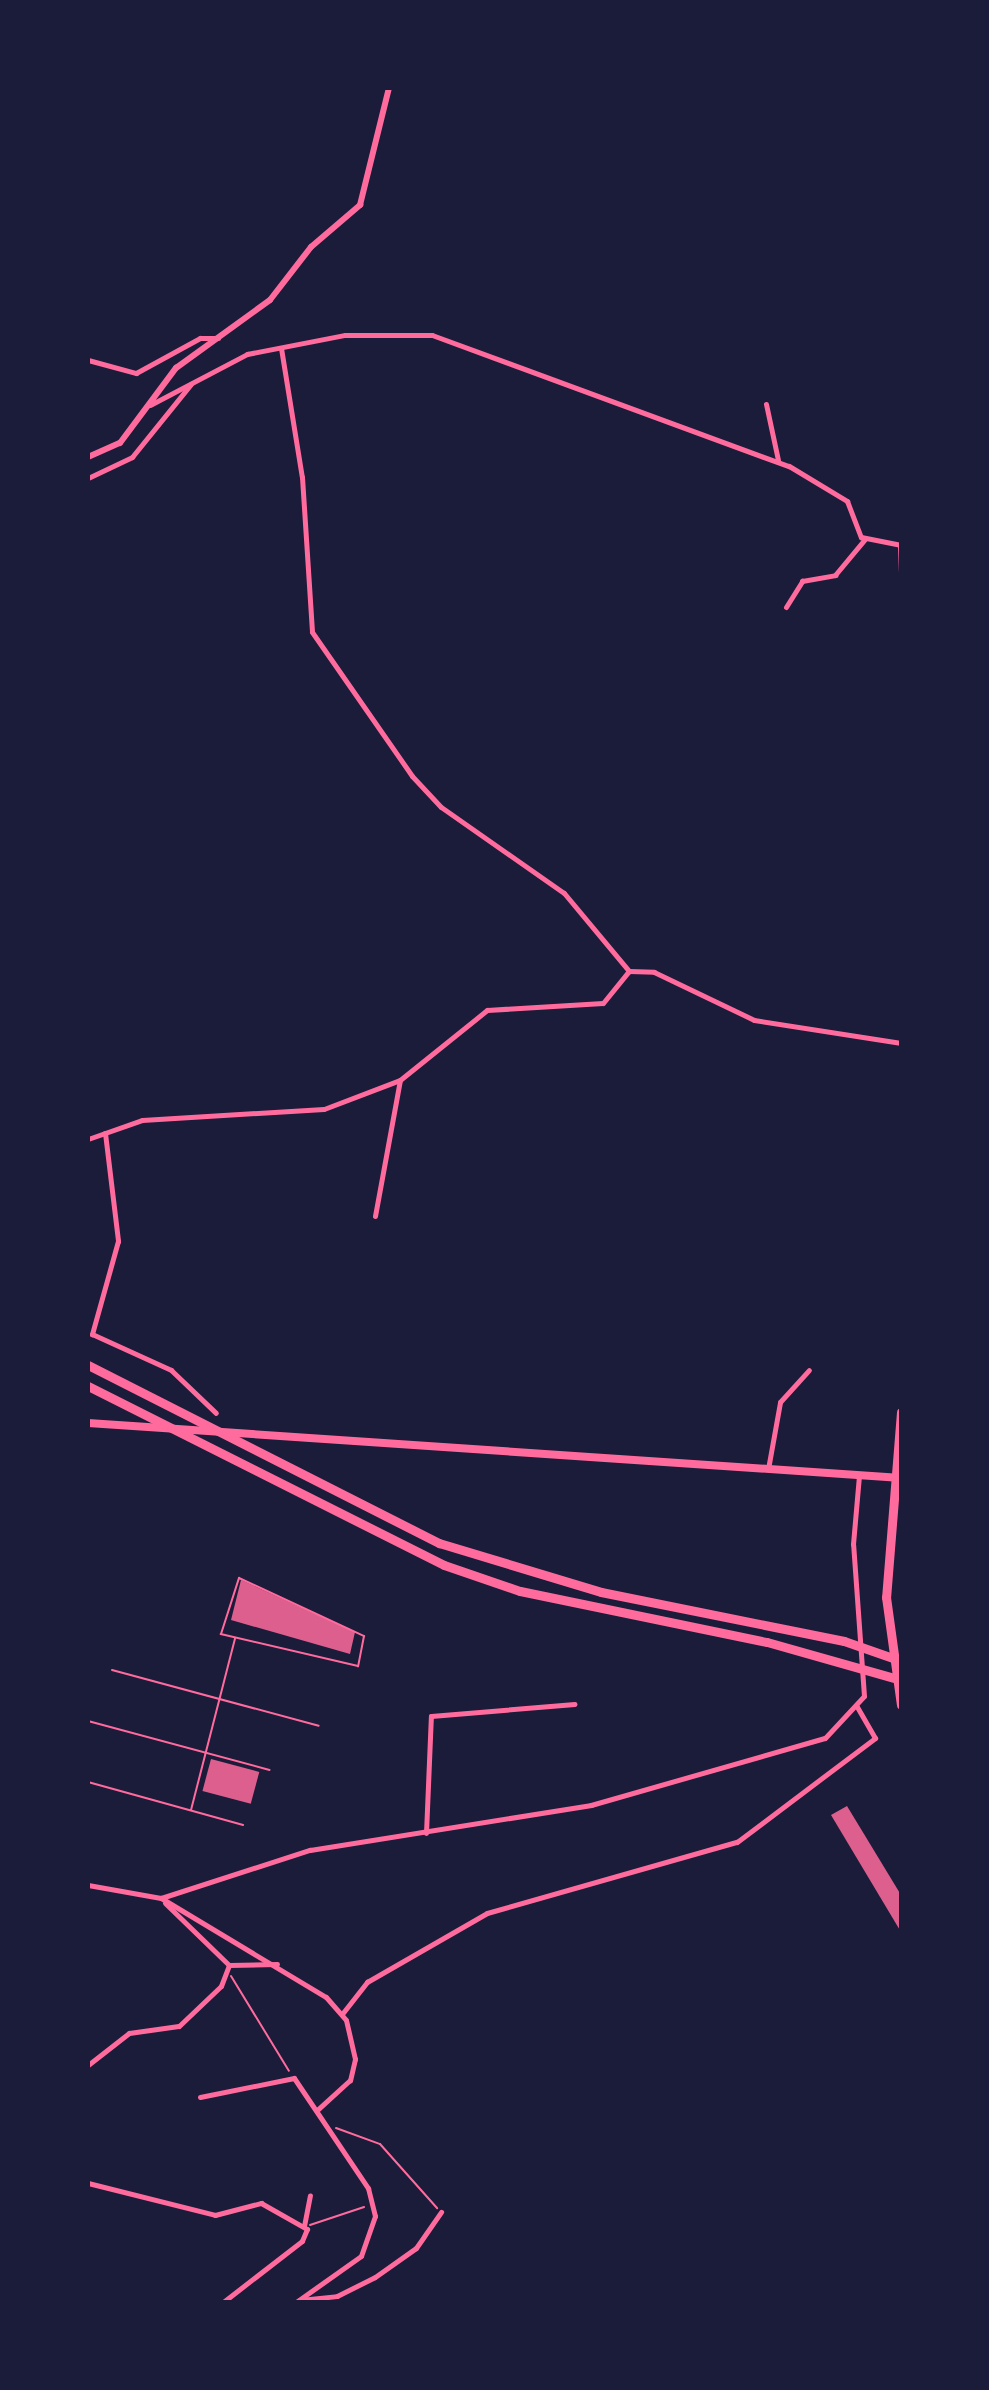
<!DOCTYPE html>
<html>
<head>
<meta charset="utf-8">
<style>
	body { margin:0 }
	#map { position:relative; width:989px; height:2390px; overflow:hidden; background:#1b1b3a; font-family:Raleway,sans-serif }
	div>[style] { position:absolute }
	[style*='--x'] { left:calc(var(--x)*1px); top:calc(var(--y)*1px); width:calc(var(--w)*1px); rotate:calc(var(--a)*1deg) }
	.building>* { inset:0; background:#dd5f8e; transform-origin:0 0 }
	.path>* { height:2px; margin:-1px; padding:0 1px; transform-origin:1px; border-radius:1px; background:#ff6b9d }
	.service>* { height:2px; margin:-1px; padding:0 1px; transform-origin:1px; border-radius:1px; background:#ff6b9d }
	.minor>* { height:5px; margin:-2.5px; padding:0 2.5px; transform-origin:2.5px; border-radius:2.5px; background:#ff6b9d }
	.tertiary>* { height:6px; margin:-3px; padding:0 3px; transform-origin:3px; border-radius:3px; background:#ff6b9d }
	.primary>* { height:8px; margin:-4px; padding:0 4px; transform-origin:4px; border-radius:4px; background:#ff6b9d }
	.motorway>* { height:9px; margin:-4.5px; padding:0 4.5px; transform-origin:4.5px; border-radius:4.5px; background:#ff6b9d }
	span { translate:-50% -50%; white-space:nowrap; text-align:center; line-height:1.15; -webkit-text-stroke:6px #1b1b3a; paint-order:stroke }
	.frame { position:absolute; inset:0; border:90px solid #1b1b3a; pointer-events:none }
</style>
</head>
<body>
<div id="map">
	<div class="building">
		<div style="clip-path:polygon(241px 1580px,355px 1632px,350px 1654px,231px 1620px)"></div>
		<div style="left:211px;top:1759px;width:50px;height:33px;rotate:15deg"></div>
		<div style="clip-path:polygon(847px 1806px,901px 1895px,901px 1932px,831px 1815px)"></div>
	</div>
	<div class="path">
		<div style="--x:231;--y:1976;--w:111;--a:58.6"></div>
		<div style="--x:336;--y:2128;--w:47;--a:20"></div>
		<div style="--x:380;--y:2144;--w:86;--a:48.3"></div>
		<div style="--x:310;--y:2225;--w:57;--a:-18.4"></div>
	</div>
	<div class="service">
		<div style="--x:239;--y:1578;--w:138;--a:24.9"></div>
		<div style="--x:364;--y:1636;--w:31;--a:101"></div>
		<div style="--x:358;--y:1666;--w:141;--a:-166.9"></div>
		<div style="--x:221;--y:1634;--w:59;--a:-72.2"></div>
		<div style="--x:112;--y:1670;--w:214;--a:15.1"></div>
		<div style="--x:88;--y:1721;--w:188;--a:15.1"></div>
		<div style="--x:88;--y:1782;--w:161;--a:15.5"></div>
		<div style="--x:191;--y:1810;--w:177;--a:-75.6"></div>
	</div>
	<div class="minor">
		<div style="--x:281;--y:348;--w:131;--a:80.8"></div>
		<div style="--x:302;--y:477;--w:155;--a:86.3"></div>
		<div style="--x:312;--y:632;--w:175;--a:55.2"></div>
		<div style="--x:412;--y:776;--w:42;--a:46.9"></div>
		<div style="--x:441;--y:807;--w:150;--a:35"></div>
		<div style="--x:564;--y:893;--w:102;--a:50.2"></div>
		<div style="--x:88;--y:360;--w:50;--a:15.2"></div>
		<div style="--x:136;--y:373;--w:73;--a:-28.7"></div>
		<div style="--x:200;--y:338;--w:18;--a:0"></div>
		<div style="--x:766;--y:404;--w:57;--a:77.9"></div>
		<div style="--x:150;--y:405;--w:110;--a:-27.7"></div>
		<div style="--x:247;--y:354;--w:100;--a:-11"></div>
		<div style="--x:345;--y:335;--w:87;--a:0"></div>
		<div style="--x:432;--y:335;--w:380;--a:20.2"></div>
		<div style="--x:789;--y:466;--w:68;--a:31.1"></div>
		<div style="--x:847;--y:501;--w:39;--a:69"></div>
		<div style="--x:861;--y:537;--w:41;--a:11.3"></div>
		<div style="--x:88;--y:478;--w:49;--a:-25.5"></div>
		<div style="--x:132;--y:457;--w:94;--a:-51.1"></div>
		<div style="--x:900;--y:545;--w:26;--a:88"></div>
		<div style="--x:786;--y:607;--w:31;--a:-58"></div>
		<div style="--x:802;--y:581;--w:34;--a:-10"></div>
		<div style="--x:835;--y:575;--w:47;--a:-50.2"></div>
		<div style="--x:629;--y:971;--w:25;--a:2"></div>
		<div style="--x:654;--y:972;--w:111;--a:25.6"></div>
		<div style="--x:754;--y:1020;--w:149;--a:8.9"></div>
		<div style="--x:105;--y:1133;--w:109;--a:83.1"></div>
		<div style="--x:118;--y:1241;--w:97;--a:105.6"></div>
		<div style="--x:92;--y:1334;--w:87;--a:24.5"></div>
		<div style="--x:171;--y:1370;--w:62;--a:43.7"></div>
		<div style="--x:88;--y:1139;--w:57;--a:-19.4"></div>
		<div style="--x:142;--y:1120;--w:182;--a:-3.5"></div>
		<div style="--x:324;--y:1109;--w:81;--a:-20.9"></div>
		<div style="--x:400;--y:1080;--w:112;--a:-38.8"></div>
		<div style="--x:487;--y:1010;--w:116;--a:-3.5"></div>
		<div style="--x:603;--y:1003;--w:41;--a:-50.9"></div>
		<div style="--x:375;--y:1216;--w:138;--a:-79.6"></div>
		<div style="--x:768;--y:1469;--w:68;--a:-79.8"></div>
		<div style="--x:780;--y:1402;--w:43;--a:-47.8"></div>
		<div style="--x:426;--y:1833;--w:117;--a:-87.6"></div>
		<div style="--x:431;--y:1716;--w:144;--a:-4.8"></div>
		<div style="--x:88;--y:1885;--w:74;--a:10.1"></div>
		<div style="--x:161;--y:1898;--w:192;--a:31"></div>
		<div style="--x:326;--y:1997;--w:30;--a:49"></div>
		<div style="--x:346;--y:2020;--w:40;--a:77"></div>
		<div style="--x:355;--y:2059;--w:22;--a:103"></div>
		<div style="--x:350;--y:2080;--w:45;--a:137.7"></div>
		<div style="--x:161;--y:1898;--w:157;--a:-17.9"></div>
		<div style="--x:310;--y:1850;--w:285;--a:-9.1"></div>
		<div style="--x:591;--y:1805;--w:243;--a:-16"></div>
		<div style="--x:825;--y:1738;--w:57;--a:-47.1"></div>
		<div style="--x:864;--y:1696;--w:152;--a:-94.1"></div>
		<div style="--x:853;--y:1544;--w:68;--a:-85"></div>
		<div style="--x:165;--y:1903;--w:89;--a:44.1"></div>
		<div style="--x:229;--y:1965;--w:48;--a:-1.2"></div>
		<div style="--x:342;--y:2014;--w:41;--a:-52"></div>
		<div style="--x:367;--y:1982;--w:138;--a:-29.9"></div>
		<div style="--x:487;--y:1913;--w:260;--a:-15.9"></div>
		<div style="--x:737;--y:1842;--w:173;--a:-37"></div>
		<div style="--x:875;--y:1738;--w:36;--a:-120"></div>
		<div style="--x:88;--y:2065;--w:52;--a:-38"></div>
		<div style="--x:129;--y:2033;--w:50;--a:-8"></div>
		<div style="--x:179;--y:2026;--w:58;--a:-43.6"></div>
		<div style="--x:221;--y:1986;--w:22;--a:-69"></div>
		<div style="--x:200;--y:2097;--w:96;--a:-11.4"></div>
		<div style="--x:294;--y:2078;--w:133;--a:56.1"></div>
		<div style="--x:368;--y:2188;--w:29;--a:76"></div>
		<div style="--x:375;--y:2216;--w:42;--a:109.3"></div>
		<div style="--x:361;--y:2256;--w:80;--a:144.7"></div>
		<div style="--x:88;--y:2183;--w:131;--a:14.1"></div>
		<div style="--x:215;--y:2215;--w:48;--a:-14.6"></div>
		<div style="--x:261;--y:2203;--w:53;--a:29.5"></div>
		<div style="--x:307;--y:2229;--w:13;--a:113"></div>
		<div style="--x:302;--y:2241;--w:100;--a:142.3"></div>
		<div style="--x:304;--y:2226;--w:31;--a:-79"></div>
		<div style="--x:300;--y:2300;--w:37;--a:-6"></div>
		<div style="--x:337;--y:2296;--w:42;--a:-26.6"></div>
		<div style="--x:375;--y:2277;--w:50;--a:-35.3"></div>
		<div style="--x:416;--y:2248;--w:44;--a:-55.2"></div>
	</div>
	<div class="tertiary">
		<div style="--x:88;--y:457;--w:35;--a:-24"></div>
		<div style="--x:120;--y:443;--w:94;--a:-53.3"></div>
		<div style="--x:176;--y:368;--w:116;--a:-35.9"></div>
		<div style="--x:270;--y:300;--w:67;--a:-52.3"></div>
		<div style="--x:311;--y:247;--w:65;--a:-40.6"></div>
		<div style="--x:360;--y:205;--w:121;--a:-76.1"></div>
	</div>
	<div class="primary">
		<div style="--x:88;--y:1423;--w:815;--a:3.87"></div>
	</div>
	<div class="motorway">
		<div style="--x:88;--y:1365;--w:394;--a:26.9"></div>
		<div style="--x:439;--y:1543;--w:169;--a:16.8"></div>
		<div style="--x:601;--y:1592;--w:248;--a:11.4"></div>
		<div style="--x:844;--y:1641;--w:60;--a:19.3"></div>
		<div style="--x:88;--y:1386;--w:398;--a:26.7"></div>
		<div style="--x:444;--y:1565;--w:80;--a:18.9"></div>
		<div style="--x:520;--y:1591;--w:252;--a:11.7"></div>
		<div style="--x:767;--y:1642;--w:139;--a:15.8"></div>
		<div style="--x:901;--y:1412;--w:186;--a:94.6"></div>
		<div style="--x:886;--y:1597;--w:109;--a:82.1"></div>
	</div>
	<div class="frame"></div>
</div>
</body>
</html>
